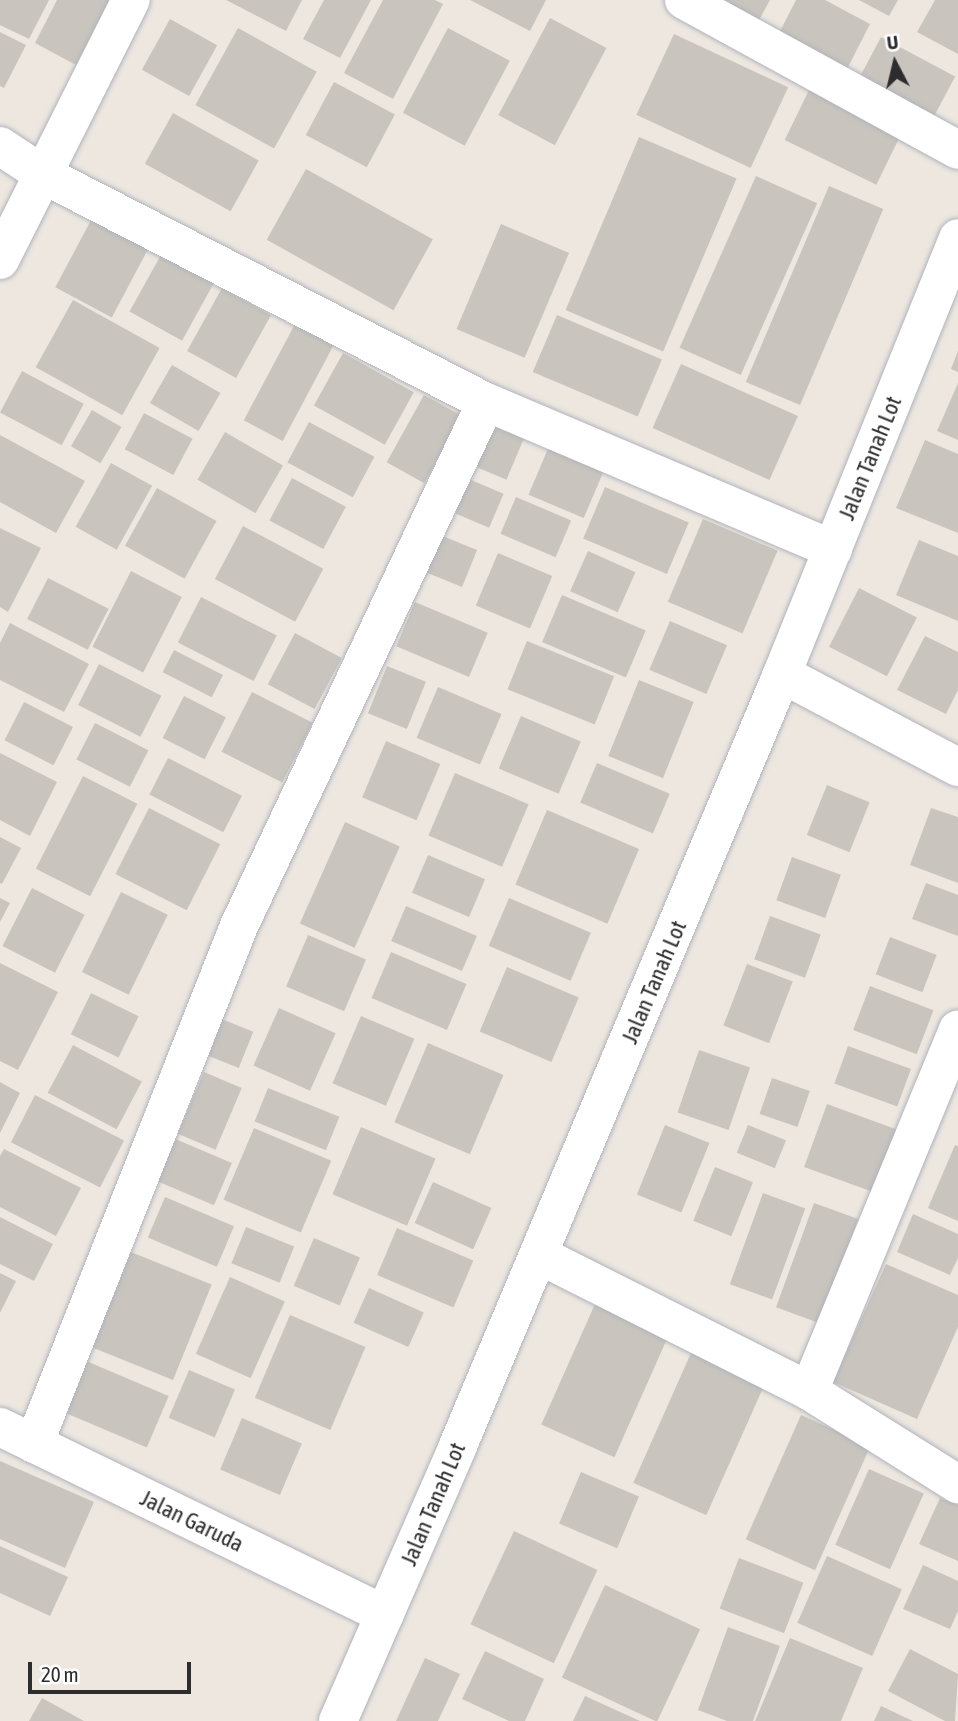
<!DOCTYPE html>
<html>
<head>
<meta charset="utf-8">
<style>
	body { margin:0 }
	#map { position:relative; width:958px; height:1721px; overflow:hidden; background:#ede7e0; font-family:"Asap Condensed",sans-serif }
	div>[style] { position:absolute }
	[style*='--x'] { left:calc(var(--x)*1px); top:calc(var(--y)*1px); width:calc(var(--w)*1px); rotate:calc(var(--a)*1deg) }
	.building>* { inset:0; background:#c9c5be; transform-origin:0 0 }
	.roads { filter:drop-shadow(0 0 2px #b0b3bc) drop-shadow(0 0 2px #b0b3bc) }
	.minor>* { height:38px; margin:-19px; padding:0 19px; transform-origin:19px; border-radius:19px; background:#fff }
	.tertiary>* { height:38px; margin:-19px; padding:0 19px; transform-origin:19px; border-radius:19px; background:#fff }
	.secondary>* { height:38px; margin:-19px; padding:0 19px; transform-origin:19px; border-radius:19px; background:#fff }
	span { translate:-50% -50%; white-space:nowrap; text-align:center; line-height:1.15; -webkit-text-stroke:5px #fff; paint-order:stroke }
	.street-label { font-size:23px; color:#2d2d2d }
	.north { position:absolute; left:860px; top:28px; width:70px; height:70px; -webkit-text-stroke:5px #fff; paint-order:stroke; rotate:353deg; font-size:19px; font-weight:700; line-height:28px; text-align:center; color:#2d2d2d }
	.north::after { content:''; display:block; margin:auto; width:24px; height:32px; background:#2d2d2d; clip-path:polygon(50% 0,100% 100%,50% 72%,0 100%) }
	.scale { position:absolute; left:28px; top:1662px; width:163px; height:32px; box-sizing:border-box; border:4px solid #2d2d2d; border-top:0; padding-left:9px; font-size:21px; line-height:24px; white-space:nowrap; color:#2d2d2d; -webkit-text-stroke:5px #fff; paint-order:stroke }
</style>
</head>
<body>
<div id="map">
	<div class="building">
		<div style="clip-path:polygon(0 0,49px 0,29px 39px,0 25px)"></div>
		<div style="clip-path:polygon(57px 0,110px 0,76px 65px,35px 43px)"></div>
		<div style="clip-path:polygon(226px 0,302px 0,286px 31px)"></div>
		<div style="clip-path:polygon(324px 0,371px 0,340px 58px,303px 39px)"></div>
		<div style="clip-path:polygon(383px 0,435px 0,443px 4px,393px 99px,344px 73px)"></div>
		<div style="clip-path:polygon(470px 0,546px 0,530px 31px)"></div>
		<div style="clip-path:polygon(695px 0,770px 0,753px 31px)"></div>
		<div style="clip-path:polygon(796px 0,825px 0,870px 24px,842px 79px,774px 43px)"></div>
		<div style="clip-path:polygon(859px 0,898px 0,889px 16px)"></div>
		<div style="clip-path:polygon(935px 0,958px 0,958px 54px,917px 32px)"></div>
		<div style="left:550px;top:18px;width:64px;height:110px;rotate:28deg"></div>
		<div style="left:170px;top:19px;width:54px;height:58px;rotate:29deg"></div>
		<div style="left:238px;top:28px;width:90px;height:88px;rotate:29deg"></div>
		<div style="left:448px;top:28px;width:70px;height:96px;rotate:28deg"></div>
		<div style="clip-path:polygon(0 32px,26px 45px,4px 88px,0 86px)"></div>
		<div style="left:674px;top:34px;width:126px;height:89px;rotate:25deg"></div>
		<div style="left:881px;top:37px;width:84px;height:56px;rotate:28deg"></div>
		<div style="left:334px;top:82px;width:69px;height:60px;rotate:28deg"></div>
		<div style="left:811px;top:86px;width:102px;height:60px;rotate:26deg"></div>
		<div style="left:173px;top:113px;width:98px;height:58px;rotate:29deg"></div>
		<div style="left:639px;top:137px;width:106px;height:188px;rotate:23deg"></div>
		<div style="left:306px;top:169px;width:145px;height:81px;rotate:29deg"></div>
		<div style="left:756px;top:176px;width:67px;height:188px;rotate:24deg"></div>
		<div style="left:829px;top:186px;width:59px;height:213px;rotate:23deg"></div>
		<div style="left:98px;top:207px;width:64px;height:91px;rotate:28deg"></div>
		<div style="left:501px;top:224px;width:74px;height:114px;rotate:23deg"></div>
		<div style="left:162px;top:253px;width:60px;height:67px;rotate:29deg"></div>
		<div style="left:222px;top:288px;width:56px;height:72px;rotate:29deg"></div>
		<div style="left:73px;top:300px;width:99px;height:77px;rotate:29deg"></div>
		<div style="left:557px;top:315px;width:114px;height:62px;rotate:23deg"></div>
		<div style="left:295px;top:324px;width:44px;height:109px;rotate:28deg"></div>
		<div style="clip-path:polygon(958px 351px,958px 372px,951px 369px)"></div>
		<div style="left:343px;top:353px;width:81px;height:60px;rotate:29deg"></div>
		<div style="left:681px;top:364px;width:128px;height:70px;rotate:24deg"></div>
		<div style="left:172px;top:365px;width:56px;height:44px;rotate:30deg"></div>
		<div style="left:22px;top:371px;width:70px;height:47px;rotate:28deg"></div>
		<div style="clip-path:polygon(958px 383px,958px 440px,937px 431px)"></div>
		<div style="left:424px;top:395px;width:43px;height:77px;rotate:29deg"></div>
		<div style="left:92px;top:410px;width:34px;height:42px;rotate:30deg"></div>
		<div style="left:144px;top:413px;width:55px;height:41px;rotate:28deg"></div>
		<div style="left:497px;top:415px;width:34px;height:56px;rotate:23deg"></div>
		<div style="left:309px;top:422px;width:74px;height:46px;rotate:28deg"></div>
		<div style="left:225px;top:432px;width:67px;height:55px;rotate:30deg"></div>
		<div style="clip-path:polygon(0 435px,85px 481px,56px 533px,0 502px)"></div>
		<div style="clip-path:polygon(925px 440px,958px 454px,958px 533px,896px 508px)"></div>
		<div style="left:550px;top:444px;width:60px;height:55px;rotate:23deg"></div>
		<div style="left:111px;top:463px;width:47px;height:73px;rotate:29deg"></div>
		<div style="left:464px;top:477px;width:43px;height:37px;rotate:23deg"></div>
		<div style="left:292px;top:478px;width:61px;height:48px;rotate:28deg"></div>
		<div style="left:605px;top:487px;width:91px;height:56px;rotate:23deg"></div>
		<div style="left:157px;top:488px;width:68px;height:66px;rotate:29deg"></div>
		<div style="left:516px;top:497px;width:60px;height:40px;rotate:23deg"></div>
		<div style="left:703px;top:519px;width:81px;height:90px;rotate:23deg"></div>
		<div style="left:243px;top:526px;width:91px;height:60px;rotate:28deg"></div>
		<div style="clip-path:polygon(0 528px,41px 548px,8px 612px,0 607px)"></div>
		<div style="left:440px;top:535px;width:40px;height:40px;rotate:22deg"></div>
		<div style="clip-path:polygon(919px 540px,958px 556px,958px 621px,896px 595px)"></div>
		<div style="left:588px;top:551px;width:52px;height:44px;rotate:24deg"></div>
		<div style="left:498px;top:553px;width:59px;height:57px;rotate:23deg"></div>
		<div style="left:131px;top:571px;width:57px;height:85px;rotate:27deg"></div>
		<div style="left:48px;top:578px;width:68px;height:46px;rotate:27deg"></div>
		<div style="left:859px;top:588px;width:65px;height:66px;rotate:27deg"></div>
		<div style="left:562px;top:595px;width:91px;height:51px;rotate:23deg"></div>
		<div style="left:201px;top:597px;width:85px;height:51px;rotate:27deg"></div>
		<div style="left:415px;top:602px;width:79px;height:48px;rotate:23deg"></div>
		<div style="left:670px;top:621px;width:62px;height:53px;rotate:23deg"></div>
		<div style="clip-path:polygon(10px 623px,89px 664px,64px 712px,0 680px,0 643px)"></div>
		<div style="left:295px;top:633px;width:53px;height:58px;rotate:28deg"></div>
		<div style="clip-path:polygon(925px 636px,958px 652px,958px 690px,946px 714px,897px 690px)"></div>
		<div style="left:527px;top:641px;width:94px;height:52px;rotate:22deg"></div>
		<div style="left:174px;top:650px;width:55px;height:25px;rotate:27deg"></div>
		<div style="left:99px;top:664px;width:70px;height:46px;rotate:27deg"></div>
		<div style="left:387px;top:666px;width:42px;height:51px;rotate:22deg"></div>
		<div style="left:639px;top:680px;width:59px;height:82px;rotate:22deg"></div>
		<div style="left:438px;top:687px;width:69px;height:55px;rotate:23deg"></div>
		<div style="left:252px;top:692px;width:68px;height:67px;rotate:27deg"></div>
		<div style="left:184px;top:696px;width:47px;height:47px;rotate:27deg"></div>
		<div style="left:24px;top:702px;width:55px;height:43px;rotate:27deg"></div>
		<div style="left:521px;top:716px;width:65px;height:57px;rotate:23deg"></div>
		<div style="left:95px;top:723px;width:60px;height:41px;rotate:27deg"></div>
		<div style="left:386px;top:741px;width:59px;height:61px;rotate:23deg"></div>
		<div style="clip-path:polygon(0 753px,57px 782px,30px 836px,0 820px)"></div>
		<div style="left:168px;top:758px;width:83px;height:41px;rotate:27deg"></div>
		<div style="left:597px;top:763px;width:79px;height:43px;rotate:23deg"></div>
		<div style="left:455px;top:773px;width:80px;height:68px;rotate:23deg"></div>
		<div style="left:83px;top:776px;width:61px;height:104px;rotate:27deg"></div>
		<div style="left:827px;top:785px;width:46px;height:54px;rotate:22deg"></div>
		<div style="left:149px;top:808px;width:80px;height:74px;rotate:27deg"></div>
		<div style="clip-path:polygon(931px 808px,958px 817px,958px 883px,910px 865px)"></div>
		<div style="left:547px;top:810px;width:100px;height:81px;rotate:23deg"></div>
		<div style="left:345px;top:822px;width:60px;height:111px;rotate:24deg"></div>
		<div style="clip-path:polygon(0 837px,21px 848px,2px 884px,0 883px)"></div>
		<div style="left:428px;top:855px;width:62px;height:41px;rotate:23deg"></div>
		<div style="left:792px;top:857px;width:52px;height:46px;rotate:20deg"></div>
		<div style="clip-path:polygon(926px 883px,958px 895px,958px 936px,912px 919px)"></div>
		<div style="left:32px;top:888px;width:59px;height:65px;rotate:27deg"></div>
		<div style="left:121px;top:892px;width:52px;height:89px;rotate:26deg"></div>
		<div style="clip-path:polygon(0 898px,10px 903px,0 922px)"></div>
		<div style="left:509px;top:898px;width:89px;height:52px;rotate:23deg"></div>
		<div style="left:406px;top:906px;width:77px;height:38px;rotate:23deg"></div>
		<div style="left:770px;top:916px;width:54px;height:46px;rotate:20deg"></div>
		<div style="left:308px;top:935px;width:63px;height:56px;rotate:23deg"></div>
		<div style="left:890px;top:937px;width:50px;height:40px;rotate:21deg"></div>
		<div style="left:391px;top:952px;width:82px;height:50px;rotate:23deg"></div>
		<div style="clip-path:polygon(0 963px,58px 992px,18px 1070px,0 1061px)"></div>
		<div style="left:747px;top:964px;width:49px;height:66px;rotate:21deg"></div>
		<div style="left:507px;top:967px;width:78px;height:70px;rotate:23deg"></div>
		<div style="left:870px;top:986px;width:68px;height:47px;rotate:21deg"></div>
		<div style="left:91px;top:993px;width:53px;height:46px;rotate:26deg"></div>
		<div style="left:279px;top:1008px;width:62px;height:63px;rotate:24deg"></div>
		<div style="left:361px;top:1016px;width:58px;height:73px;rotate:23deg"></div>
		<div style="left:219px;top:1018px;width:37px;height:39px;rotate:22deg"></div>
		<div style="left:428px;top:1043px;width:82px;height:86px;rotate:23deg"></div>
		<div style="left:73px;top:1045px;width:78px;height:54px;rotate:28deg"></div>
		<div style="left:848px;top:1046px;width:67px;height:40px;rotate:20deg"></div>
		<div style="left:699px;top:1050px;width:54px;height:66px;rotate:19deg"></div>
		<div style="left:204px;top:1072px;width:41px;height:67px;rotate:23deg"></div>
		<div style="left:772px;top:1078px;width:40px;height:38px;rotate:19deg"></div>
		<div style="clip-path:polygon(0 1082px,20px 1093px,0 1133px)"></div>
		<div style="left:268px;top:1088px;width:77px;height:36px;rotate:22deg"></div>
		<div style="left:35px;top:1095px;width:100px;height:53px;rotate:27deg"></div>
		<div style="left:827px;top:1104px;width:83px;height:67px;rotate:20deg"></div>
		<div style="left:665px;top:1125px;width:48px;height:75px;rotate:22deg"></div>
		<div style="left:748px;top:1125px;width:41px;height:30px;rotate:22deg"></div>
		<div style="left:361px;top:1127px;width:81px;height:73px;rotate:23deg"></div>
		<div style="left:254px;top:1128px;width:84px;height:78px;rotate:23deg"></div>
		<div style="left:173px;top:1138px;width:64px;height:46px;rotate:23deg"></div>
		<div style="clip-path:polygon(955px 1145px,958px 1146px,958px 1221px,928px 1208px)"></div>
		<div style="clip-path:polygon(4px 1149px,81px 1188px,56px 1236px,0 1207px,0 1156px)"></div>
		<div style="left:715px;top:1167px;width:41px;height:58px;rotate:22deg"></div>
		<div style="left:433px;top:1182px;width:64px;height:45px;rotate:24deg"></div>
		<div style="left:763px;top:1193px;width:45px;height:97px;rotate:20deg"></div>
		<div style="left:165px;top:1197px;width:75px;height:44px;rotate:23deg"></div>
		<div style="left:814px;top:1203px;width:47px;height:111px;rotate:20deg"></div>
		<div style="clip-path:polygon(913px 1214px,958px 1234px,958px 1258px,950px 1275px,897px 1252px)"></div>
		<div style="clip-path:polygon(0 1217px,53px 1244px,34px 1281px,0 1264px)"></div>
		<div style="left:246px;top:1227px;width:52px;height:39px;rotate:22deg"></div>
		<div style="left:397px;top:1228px;width:83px;height:51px;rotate:23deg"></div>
		<div style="left:314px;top:1238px;width:50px;height:52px;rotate:23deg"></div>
		<div style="left:131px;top:1252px;width:87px;height:103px;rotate:22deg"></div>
		<div style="clip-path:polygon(886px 1264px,958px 1295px,958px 1327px,917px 1419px,833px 1382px)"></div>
		<div style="clip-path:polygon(0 1273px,16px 1281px,0 1313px)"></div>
		<div style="left:230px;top:1277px;width:60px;height:84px;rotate:24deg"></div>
		<div style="left:369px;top:1288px;width:60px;height:38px;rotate:24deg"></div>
		<div style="left:595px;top:1304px;width:80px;height:132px;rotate:24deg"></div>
		<div style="left:290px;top:1315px;width:82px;height:90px;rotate:23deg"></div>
		<div style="left:691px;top:1353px;width:80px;height:142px;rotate:24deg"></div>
		<div style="left:84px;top:1360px;width:92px;height:56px;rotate:23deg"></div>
		<div style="left:189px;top:1370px;width:50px;height:52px;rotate:23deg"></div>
		<div style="left:801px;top:1415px;width:76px;height:136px;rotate:24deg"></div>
		<div style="left:242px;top:1418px;width:65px;height:56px;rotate:23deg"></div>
		<div style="clip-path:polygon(0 1461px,94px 1502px,65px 1568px,0 1539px)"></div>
		<div style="left:869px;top:1469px;width:60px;height:83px;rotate:24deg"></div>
		<div style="left:581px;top:1472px;width:63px;height:56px;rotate:23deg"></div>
		<div style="clip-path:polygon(940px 1498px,958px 1505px,958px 1561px,919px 1544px)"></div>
		<div style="left:514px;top:1531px;width:92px;height:103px;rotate:25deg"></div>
		<div style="clip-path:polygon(0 1546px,68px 1577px,50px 1616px,0 1593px)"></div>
		<div style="left:827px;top:1556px;width:82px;height:73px;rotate:24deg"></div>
		<div style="left:739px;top:1558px;width:69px;height:54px;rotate:21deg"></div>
		<div style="clip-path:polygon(923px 1565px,958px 1581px,958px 1611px,950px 1629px,903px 1609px)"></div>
		<div style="left:605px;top:1585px;width:105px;height:102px;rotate:25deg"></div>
		<div style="clip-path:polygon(728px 1627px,780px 1646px,753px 1721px,727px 1721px,698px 1710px)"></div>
		<div style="clip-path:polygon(790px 1638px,863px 1668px,841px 1721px,755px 1721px)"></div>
		<div style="clip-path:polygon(910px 1649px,958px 1674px,955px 1721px,945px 1721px,888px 1691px)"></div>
		<div style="clip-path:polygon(485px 1651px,544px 1679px,525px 1721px,509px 1721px,462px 1699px)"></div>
		<div style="clip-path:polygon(425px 1658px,460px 1674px,438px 1721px,396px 1721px)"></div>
		<div style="clip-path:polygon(585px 1696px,640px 1721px,573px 1721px)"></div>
		<div style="clip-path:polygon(42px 1698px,84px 1721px,29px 1721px)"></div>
		<div style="clip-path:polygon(881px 1706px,913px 1721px,874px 1721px)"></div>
	</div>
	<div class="roads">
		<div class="minor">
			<div style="--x:684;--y:0;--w:312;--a:28.7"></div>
			<div style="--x:0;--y:146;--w:53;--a:33.4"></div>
			<div style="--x:44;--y:175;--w:497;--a:27.2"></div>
			<div style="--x:486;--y:402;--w:377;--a:23"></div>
			<div style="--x:0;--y:260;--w:291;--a:-63.3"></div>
			<div style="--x:782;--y:674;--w:199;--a:27.9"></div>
			<div style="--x:539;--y:1255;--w:302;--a:26.7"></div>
			<div style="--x:809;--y:1391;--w:176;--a:32"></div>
			<div style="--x:809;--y:1391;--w:391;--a:-67.6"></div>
			<div style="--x:34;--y:1444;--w:557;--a:-68.41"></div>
			<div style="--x:239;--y:926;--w:579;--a:-64.76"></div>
		</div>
		<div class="tertiary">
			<div style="--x:0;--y:1427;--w:428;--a:26"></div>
		</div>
		<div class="secondary">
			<div style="--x:338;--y:1721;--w:298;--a:-66.4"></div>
			<div style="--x:457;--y:1448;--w:839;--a:-67.22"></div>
			<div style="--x:782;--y:674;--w:470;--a:-68"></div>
		</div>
	</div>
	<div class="street-label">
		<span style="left:870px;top:458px;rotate:-68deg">Jalan Tanah Lot</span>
		<span style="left:654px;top:982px;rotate:-67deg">Jalan Tanah Lot</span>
		<span style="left:433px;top:1504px;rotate:-67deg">Jalan Tanah Lot</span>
		<span style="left:192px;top:1521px;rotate:26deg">Jalan Garuda</span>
	</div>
	<div class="north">U</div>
	<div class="scale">20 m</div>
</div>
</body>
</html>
